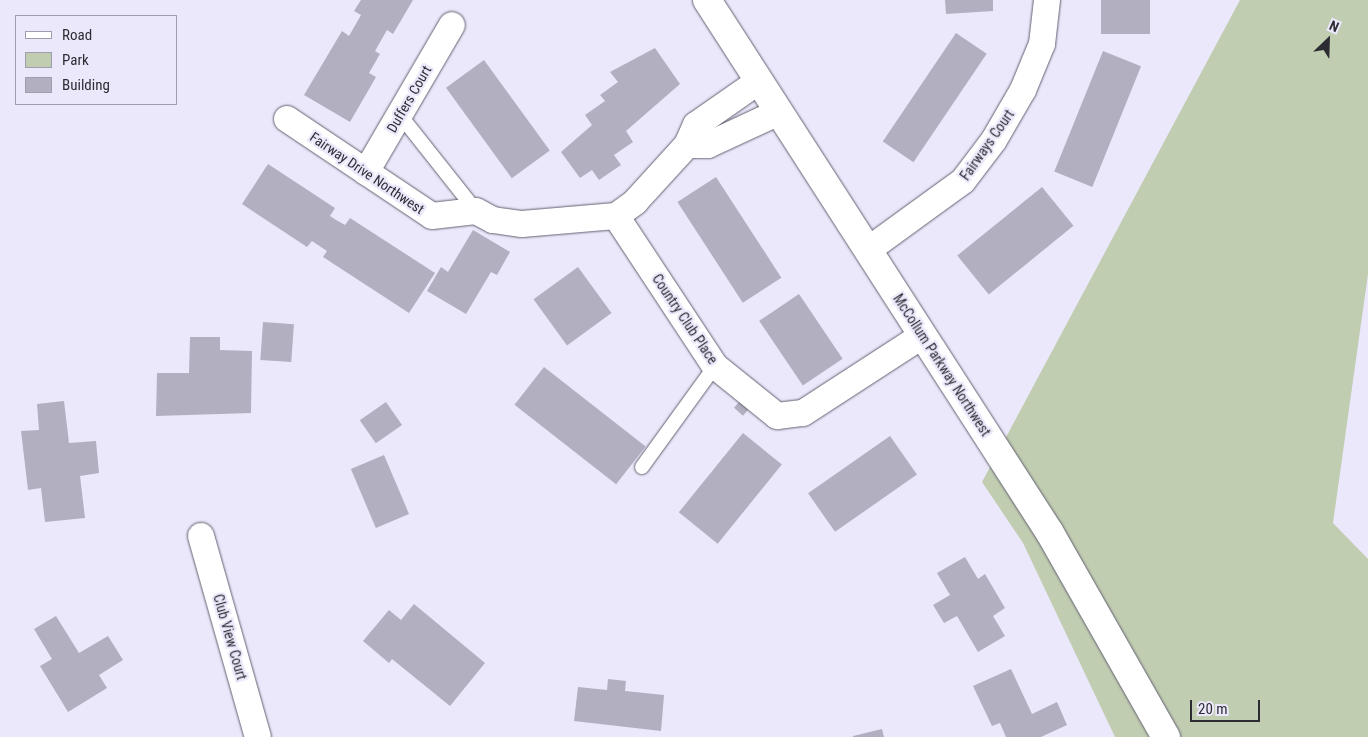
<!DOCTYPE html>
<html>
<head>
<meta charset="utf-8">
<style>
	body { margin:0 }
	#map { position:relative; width:1368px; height:737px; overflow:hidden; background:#ebe8fb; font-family:"Roboto Condensed",sans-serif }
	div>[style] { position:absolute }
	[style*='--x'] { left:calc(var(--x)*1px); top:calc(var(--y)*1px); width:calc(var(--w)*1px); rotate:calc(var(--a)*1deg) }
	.green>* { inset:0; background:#c0cdb1 }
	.building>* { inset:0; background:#b2afc1; transform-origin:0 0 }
	.roads { filter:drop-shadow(0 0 1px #636171) drop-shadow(0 0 1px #636171) }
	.service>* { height:14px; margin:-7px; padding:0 7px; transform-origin:7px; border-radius:7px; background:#fff }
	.minor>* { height:26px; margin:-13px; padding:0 13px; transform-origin:13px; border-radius:13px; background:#fff }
	.tertiary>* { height:28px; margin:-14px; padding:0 14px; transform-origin:14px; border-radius:14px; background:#fff }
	span { translate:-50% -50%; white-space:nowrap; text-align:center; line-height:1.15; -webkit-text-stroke:4.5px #ebe8fb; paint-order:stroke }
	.street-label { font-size:14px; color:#2d2c33 }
	.legend { position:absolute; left:15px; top:15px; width:162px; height:90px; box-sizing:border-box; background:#ebe8fb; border:1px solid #9f9dab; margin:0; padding:6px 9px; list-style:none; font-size:15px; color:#2d2c33 }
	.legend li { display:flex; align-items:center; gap:10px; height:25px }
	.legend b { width:25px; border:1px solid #9f9dab }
	.north { position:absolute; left:1303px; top:15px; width:50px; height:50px; -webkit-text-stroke:4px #ebe8fb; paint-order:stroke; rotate:24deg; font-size:14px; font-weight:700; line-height:20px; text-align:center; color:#2d2c33 }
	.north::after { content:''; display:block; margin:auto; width:18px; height:22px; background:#2d2c33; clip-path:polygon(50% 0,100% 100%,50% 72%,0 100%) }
	.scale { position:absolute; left:1190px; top:700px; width:70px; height:22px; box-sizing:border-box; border:2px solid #2d2c33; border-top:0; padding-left:6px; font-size:15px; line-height:18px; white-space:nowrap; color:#2d2c33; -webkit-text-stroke:4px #ebe8fb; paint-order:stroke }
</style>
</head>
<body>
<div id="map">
	<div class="green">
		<div style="clip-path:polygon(1240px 0,1368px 0,1368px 274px,1333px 523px,1368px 559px,1368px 737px,1115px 737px,1023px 543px,982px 482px)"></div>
	</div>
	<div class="building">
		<div style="clip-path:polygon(361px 0,413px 0,393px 34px,387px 30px,375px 51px,380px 54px,369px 73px,376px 77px,350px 122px,304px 95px,342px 31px,349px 36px,361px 15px,354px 11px)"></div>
		<div style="clip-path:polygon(945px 0,993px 0,993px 11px,946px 14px)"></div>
		<div style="left:1101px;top:0;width:49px;height:34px"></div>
		<div style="left:956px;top:33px;width:37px;height:131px;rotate:34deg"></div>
		<div style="clip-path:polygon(655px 48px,680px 84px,626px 131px,633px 142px,614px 155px,621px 165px,599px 180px,592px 170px,580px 178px,561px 152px,592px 125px,585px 115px,605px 101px,600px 95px,618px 82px,610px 72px)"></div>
		<div style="left:1103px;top:51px;width:41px;height:130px;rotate:22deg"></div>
		<div style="left:484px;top:60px;width:112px;height:47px;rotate:54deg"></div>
		<div style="clip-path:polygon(268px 164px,335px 208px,330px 216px,336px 220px,345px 225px,350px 218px,435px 273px,409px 313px,323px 257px,327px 251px,312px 241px,307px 247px,242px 204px)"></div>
		<div style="left:716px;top:177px;width:120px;height:46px;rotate:57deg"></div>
		<div style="left:1042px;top:187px;width:50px;height:109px;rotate:51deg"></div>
		<div style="clip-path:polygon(473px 230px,510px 252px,497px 275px,491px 272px,466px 314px,427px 291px,441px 267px,448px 272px)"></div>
		<div style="left:578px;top:267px;width:57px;height:55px;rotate:54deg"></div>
		<div style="left:799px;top:294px;width:78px;height:48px;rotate:56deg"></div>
		<div style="left:263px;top:322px;width:31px;height:38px;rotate:4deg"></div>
		<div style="clip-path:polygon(190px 337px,220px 337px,220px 350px,252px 351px,251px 413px,156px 416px,157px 373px,189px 373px)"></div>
		<div style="left:544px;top:367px;width:129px;height:48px;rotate:38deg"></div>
		<div style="clip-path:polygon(64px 401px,69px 443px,96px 441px,99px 473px,80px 476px,85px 518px,45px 522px,41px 488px,28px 490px,21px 431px,39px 430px,37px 404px)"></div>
		<div style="left:740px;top:401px;width:12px;height:9px;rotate:42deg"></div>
		<div style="left:386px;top:402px;width:28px;height:32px;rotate:55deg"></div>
		<div style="left:743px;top:433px;width:50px;height:102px;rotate:39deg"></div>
		<div style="left:890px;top:436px;width:47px;height:100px;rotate:55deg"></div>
		<div style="left:384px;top:455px;width:64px;height:36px;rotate:67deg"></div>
		<div style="clip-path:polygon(965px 557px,978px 579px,985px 574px,1005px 608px,993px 616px,1005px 636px,978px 652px,957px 616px,944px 623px,933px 605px,950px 595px,937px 573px)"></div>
		<div style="clip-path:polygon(414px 604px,485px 663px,450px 706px,392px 659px,389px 663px,363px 641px,389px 610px,401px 620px)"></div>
		<div style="clip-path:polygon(56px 616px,79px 653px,108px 636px,123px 660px,99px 675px,107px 688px,68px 712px,40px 666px,52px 659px,34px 629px)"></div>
		<div style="clip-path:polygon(1011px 669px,1032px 714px,1057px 702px,1067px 725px,1041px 737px,1006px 737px,1000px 723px,992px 726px,973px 686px)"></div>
		<div style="clip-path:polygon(608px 679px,626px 681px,625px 691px,664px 695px,661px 731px,574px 721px,578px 687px,607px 690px)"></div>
		<div style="clip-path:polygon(882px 729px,884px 737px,853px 737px,853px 736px)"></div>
	</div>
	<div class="roads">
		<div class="service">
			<div style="--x:400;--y:115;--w:122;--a:51.6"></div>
			<div style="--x:642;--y:467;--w:125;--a:-54.1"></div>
		</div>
		<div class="minor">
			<div style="--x:287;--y:119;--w:174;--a:33.8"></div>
			<div style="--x:432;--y:216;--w:44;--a:-6.5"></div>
			<div style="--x:476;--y:211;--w:19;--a:28"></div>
			<div style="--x:493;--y:220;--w:29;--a:8"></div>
			<div style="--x:522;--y:224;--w:94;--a:-4.9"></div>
			<div style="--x:616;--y:216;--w:24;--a:-36"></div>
			<div style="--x:635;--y:202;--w:77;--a:-47.6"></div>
			<div style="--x:687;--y:145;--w:22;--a:-66"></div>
			<div style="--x:696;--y:125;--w:77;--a:-34.9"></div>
			<div style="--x:687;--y:145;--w:21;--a:0"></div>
			<div style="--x:708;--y:145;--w:78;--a:-24.9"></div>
			<div style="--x:366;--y:172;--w:170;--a:-59.7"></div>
			<div style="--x:616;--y:216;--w:180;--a:56.6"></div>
			<div style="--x:715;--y:366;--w:80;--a:38.9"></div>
			<div style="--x:777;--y:416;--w:26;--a:-7"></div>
			<div style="--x:803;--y:413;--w:143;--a:-33"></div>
			<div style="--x:868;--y:250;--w:117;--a:-36"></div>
			<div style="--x:963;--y:181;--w:51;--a:-52.9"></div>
			<div style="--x:994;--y:140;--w:58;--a:-59.9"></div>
			<div style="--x:1023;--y:90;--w:50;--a:-67.6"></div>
			<div style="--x:1042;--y:44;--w:44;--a:-83.5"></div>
			<div style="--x:201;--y:536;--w:209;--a:74.2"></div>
		</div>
		<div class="tertiary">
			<div style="--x:707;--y:0;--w:634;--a:57.24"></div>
			<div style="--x:1050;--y:533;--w:235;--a:60.4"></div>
		</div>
	</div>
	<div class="street-label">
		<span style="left:409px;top:99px;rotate:-60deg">Duffers Court</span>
		<span style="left:987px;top:145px;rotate:-55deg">Fairways Court</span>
		<span style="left:367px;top:173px;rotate:34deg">Fairway Drive Northwest</span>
		<span style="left:685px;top:319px;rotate:56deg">Country Club Place</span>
		<span style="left:942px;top:365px;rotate:57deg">McCollum Parkway Northwest</span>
		<span style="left:230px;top:637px;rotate:74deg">Club View Court</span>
	</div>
	<ul class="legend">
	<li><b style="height:6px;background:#fff"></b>Road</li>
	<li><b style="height:14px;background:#c0cdb1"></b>Park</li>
	<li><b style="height:14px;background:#b2afc1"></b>Building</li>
	</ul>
	<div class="north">N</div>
	<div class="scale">20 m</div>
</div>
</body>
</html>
